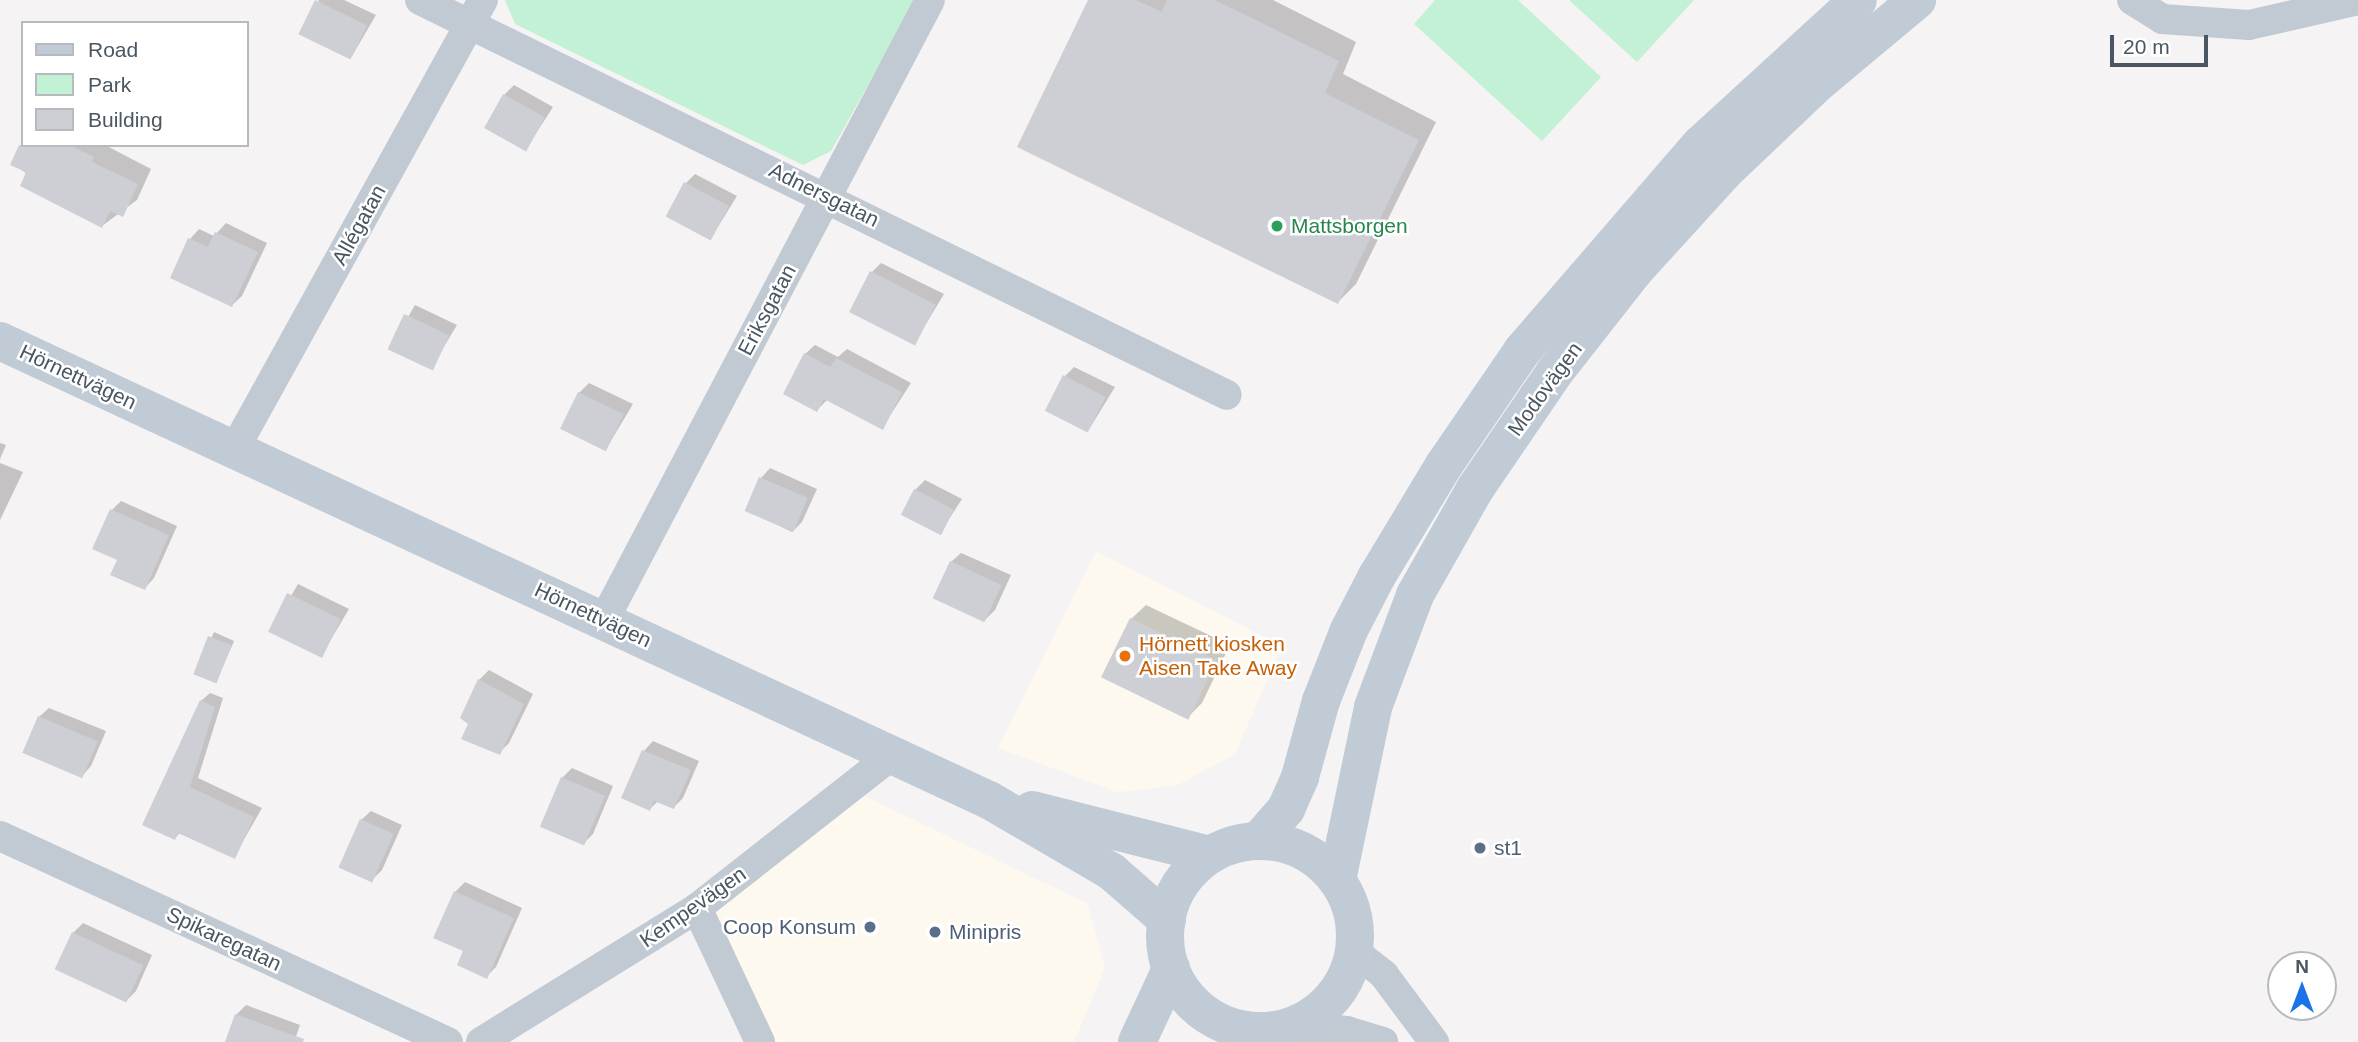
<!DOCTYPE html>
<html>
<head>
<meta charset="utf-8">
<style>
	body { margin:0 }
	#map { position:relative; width:2358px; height:1042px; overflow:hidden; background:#f5f3f3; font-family:Arial,sans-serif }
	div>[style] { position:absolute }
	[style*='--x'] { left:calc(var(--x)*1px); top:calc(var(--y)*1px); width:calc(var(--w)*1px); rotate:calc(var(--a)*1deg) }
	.commercial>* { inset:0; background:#fdf9ef }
	.green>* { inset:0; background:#c3f1d5 }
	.shadow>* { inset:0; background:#0003; transform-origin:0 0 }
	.building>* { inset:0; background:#cdcfd5; transform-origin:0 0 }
	.street>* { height:30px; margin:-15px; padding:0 15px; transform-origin:15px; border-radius:15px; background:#c1cad2 }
	.secondary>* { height:38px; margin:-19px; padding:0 19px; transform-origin:19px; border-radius:19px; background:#c1cbd6 }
	.secondary>.ring { margin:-19px; padding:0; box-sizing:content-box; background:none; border:38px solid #c1cbd6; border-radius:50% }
	.dots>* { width:19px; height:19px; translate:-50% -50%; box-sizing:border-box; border:4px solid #fff; border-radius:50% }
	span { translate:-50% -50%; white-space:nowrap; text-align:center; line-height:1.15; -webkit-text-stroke:5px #fff; paint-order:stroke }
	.street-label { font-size:21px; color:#4a5661 }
	.leisure-label { font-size:21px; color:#27864d }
	.left { translate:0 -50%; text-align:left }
	.food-label { font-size:21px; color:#c56008 }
	.service-label { font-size:21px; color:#4e5e75 }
	.right { translate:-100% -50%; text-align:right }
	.legend { position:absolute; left:21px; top:21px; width:228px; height:126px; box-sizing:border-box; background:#fff; border:2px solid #b7bbc0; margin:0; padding:9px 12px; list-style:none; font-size:21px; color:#4a5661 }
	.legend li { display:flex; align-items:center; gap:14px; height:35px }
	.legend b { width:35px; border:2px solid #b7bbc0 }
	.north { position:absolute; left:2267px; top:951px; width:70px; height:70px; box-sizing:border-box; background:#fff; border:2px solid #b7bbc0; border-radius:50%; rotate:0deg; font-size:19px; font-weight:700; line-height:28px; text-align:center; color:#4a5661 }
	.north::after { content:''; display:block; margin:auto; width:24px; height:32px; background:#1a73e8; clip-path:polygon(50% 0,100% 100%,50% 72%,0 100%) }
	.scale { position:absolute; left:2110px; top:35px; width:98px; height:32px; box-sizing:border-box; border:4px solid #4a5661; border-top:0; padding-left:9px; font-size:21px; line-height:24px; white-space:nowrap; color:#4a5661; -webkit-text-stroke:5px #fff; paint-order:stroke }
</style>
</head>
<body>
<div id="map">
	<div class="commercial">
		<div style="clip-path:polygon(1096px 551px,1282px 646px,1235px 754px,1176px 786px,1117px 792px,998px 748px)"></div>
		<div style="clip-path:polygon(846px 787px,1088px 904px,1105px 968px,1074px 1042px,760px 1042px,697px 908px)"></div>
	</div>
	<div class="green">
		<div style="clip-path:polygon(505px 0,916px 0,831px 151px,803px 165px,515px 24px)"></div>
		<div style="clip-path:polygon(1435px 0,1518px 0,1601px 77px,1542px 141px,1414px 24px)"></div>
		<div style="clip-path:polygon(1569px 0,1694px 0,1637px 62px)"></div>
	</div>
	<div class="shadow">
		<div style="clip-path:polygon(318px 0,344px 0,376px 15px,352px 56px)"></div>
		<div style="clip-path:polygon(1090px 0,1273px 0,1356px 42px,1343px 74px,1436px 122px,1356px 284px,1338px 302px)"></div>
		<div style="clip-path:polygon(514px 85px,553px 107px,526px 149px,504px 95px)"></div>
		<div style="clip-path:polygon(23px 142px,105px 145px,151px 169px,137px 200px,102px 226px,13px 164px)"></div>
		<div style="clip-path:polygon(695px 174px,737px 196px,711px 238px,686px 183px)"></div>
		<div style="clip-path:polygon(226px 223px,267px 243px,242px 296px,232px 305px,172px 277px,190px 239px,199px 229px,214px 236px)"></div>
		<div style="clip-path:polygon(881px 263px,944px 294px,915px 342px,872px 272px)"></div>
		<div style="clip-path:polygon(415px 305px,457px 325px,431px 368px,390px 348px)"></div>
		<div style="clip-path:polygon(815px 345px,838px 357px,847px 349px,911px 383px,882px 428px,827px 400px,817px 410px,805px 354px)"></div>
		<div style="clip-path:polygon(1074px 367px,1115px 387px,1088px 431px,1065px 376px)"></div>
		<div style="clip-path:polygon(589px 383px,633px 404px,606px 449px,579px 393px)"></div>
		<div style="clip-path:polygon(0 443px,6px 445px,0 459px)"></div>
		<div style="clip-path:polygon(0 463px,23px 472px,0 520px)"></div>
		<div style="clip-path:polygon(770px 468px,817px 489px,802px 522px,792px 532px,746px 510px,761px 478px)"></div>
		<div style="clip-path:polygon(925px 480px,962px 499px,940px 533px,915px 490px)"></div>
		<div style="clip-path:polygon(121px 501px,177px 526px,154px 578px,145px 588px,119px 559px,112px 510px)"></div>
		<div style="clip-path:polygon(961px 553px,1011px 575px,995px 610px,985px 620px,951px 562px)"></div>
		<div style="clip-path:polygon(298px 584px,349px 609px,321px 656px,270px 632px)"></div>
		<div style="clip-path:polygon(1146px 605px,1230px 645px,1202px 703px,1188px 717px,1131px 619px)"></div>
		<div style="left:214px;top:632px;width:22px;height:46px;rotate:24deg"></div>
		<div style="clip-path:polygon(489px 670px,533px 694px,509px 743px,499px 753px,462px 717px,479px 680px)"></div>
		<div style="clip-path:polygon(210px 693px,223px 698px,198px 778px,262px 808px,234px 857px,180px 833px,175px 838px,201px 701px)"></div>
		<div style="clip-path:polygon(49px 708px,106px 731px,91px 766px,82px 776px,39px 717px)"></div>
		<div style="clip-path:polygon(653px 741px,699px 761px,683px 798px,674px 807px,658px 801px,650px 809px,644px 751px)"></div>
		<div style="clip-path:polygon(572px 768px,613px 786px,593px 834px,583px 844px,562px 778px)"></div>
		<div style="clip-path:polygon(371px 811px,402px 825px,382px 870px,372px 880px,361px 820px)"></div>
		<div style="clip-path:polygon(465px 882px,522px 908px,496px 967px,486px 977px,455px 892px)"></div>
		<div style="clip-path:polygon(83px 923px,152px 955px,136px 991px,126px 1001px,73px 933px)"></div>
		<div style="clip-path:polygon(246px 1005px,300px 1025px,294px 1042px,227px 1042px,236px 1015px)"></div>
	</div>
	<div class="building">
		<div style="left:315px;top:0;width:58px;height:38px;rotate:26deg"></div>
		<div style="clip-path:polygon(1088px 0,1136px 0,1162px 12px,1167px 0,1215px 0,1339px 61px,1325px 93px,1419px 140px,1338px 304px,1017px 147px)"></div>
		<div style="left:503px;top:94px;width:48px;height:39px;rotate:29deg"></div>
		<div style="clip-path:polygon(19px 145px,69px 145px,94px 157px,92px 162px,138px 184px,123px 217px,110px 211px,102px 228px,20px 186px,26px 172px,10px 165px)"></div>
		<div style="left:684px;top:182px;width:51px;height:39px;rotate:28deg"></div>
		<div style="clip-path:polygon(215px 232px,258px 252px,232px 307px,170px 278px,188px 238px,208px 247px)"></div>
		<div style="left:870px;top:271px;width:74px;height:46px;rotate:27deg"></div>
		<div style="left:404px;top:314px;width:50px;height:39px;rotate:25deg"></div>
		<div style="clip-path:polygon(804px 353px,830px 367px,836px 358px,902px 392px,883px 430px,824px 399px,817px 412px,783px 394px)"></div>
		<div style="left:1063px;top:375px;width:48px;height:40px;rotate:27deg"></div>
		<div style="left:578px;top:392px;width:51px;height:41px;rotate:26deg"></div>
		<div style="left:759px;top:477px;width:53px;height:37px;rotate:23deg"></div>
		<div style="left:914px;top:489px;width:45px;height:29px;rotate:27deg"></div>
		<div style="clip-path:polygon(110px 509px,169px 535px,145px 590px,110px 575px,117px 560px,92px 549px)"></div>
		<div style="left:950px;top:561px;width:57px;height:41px;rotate:25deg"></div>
		<div style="left:287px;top:593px;width:60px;height:43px;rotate:26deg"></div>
		<div style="left:1130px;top:618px;width:97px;height:66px;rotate:26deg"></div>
		<div style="left:208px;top:636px;width:25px;height:41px;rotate:21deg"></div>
		<div style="clip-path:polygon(478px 679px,524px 704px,500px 755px,461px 739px,468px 724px,460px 718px)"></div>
		<div style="clip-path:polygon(200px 700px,215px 707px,190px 787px,254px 817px,235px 859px,178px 833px,175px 840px,142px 825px)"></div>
		<div style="left:38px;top:716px;width:65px;height:40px;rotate:23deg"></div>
		<div style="clip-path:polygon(642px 750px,691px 770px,674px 809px,654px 801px,650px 811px,621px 798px)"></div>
		<div style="left:561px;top:777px;width:48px;height:54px;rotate:23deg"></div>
		<div style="left:360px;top:819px;width:37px;height:53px;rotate:24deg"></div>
		<div style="clip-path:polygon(454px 891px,514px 918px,487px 979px,457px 965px,463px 951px,433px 938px)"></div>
		<div style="left:72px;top:932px;width:79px;height:41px;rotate:25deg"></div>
		<div style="clip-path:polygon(235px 1014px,304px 1039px,303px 1042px,225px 1042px)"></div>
	</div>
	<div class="street">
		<div style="--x:420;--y:0;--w:898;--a:26.08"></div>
		<div style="--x:2132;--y:0;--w:36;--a:32"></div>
		<div style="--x:2162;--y:19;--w:87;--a:3.9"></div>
		<div style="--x:2249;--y:25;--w:112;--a:-12.9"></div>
		<div style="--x:234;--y:450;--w:514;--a:-61.04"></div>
		<div style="--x:604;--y:620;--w:700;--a:-62.26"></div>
		<div style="--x:0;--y:836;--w:493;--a:24.7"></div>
		<div style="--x:697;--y:908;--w:148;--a:64.8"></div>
		<div style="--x:1355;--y:952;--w:37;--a:38"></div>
		<div style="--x:1384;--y:975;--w:84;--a:53.3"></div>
		<div style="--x:1294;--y:1026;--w:53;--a:5.4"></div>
		<div style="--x:1347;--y:1031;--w:38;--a:17"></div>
		<div style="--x:481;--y:1042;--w:254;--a:-31.8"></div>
		<div style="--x:697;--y:908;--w:248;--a:-38.1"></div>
	</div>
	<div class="secondary">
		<div style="--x:0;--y:341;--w:1090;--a:24.9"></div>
		<div style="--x:989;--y:800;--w:143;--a:30.3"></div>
		<div style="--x:1112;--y:872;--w:73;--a:41.1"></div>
		<div style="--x:1032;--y:810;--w:179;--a:14.2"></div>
		<div style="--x:1258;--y:841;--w:43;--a:-48.8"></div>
		<div style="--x:1286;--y:809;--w:35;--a:-66"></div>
		<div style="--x:1300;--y:777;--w:79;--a:-74.6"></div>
		<div style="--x:1321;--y:701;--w:76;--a:-68.5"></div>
		<div style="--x:1349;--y:630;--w:61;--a:-62.6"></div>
		<div style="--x:1377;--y:576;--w:130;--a:-58.9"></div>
		<div style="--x:1444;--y:465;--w:138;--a:-55.6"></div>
		<div style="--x:1522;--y:351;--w:272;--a:-49.2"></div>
		<div style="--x:1700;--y:145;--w:214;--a:-42.5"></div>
		<div class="ring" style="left:1165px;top:841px;width:152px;height:152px"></div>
		<div style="--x:1337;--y:880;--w:177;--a:-78.2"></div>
		<div style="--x:1373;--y:707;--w:120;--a:-69.4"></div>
		<div style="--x:1415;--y:595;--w:122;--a:-60.5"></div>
		<div style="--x:1475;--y:489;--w:140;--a:-55.7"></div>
		<div style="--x:1554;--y:373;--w:130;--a:-51.9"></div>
		<div style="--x:1634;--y:271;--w:134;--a:-47.7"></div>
		<div style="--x:1724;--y:172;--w:131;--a:-43.5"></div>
		<div style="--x:1819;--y:82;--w:128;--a:-39.9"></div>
		<div style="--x:1137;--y:1042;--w:81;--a:-65"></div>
	</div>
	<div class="dots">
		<div style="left:1277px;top:226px;background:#2e9e5b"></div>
		<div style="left:1125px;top:656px;background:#e8710a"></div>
		<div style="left:1480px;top:848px;background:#5c6f8a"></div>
		<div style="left:870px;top:927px;background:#5c6f8a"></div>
		<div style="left:935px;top:932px;background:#5c6f8a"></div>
	</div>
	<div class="street-label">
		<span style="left:824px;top:195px;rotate:26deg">Adnersgatan</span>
		<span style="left:359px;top:225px;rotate:-61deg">Allégatan</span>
		<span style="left:767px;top:310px;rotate:-62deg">Eriksgatan</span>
		<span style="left:78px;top:377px;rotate:25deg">Hörnettvägen</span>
		<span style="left:1545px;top:389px;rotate:-54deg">Modovägen</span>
		<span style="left:593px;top:615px;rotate:25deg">Hörnettvägen</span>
		<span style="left:693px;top:907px;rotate:-35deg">Kempevägen</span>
		<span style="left:224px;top:939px;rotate:25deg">Spikaregatan</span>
	</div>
	<div class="leisure-label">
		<span class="left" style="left:1291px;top:226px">Mattsborgen</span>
	</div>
	<div class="food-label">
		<span class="left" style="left:1139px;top:656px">Hörnett kiosken<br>Aisen Take Away</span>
	</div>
	<div class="service-label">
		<span class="left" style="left:1494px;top:848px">st1</span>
		<span class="right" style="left:856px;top:927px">Coop Konsum</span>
		<span class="left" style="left:949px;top:932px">Minipris</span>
	</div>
	<ul class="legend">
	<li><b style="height:9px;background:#c1cbd6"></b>Road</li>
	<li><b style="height:19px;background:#c3f1d5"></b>Park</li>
	<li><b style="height:19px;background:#cdcfd5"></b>Building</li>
	</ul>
	<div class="north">N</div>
	<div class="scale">20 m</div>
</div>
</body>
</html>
